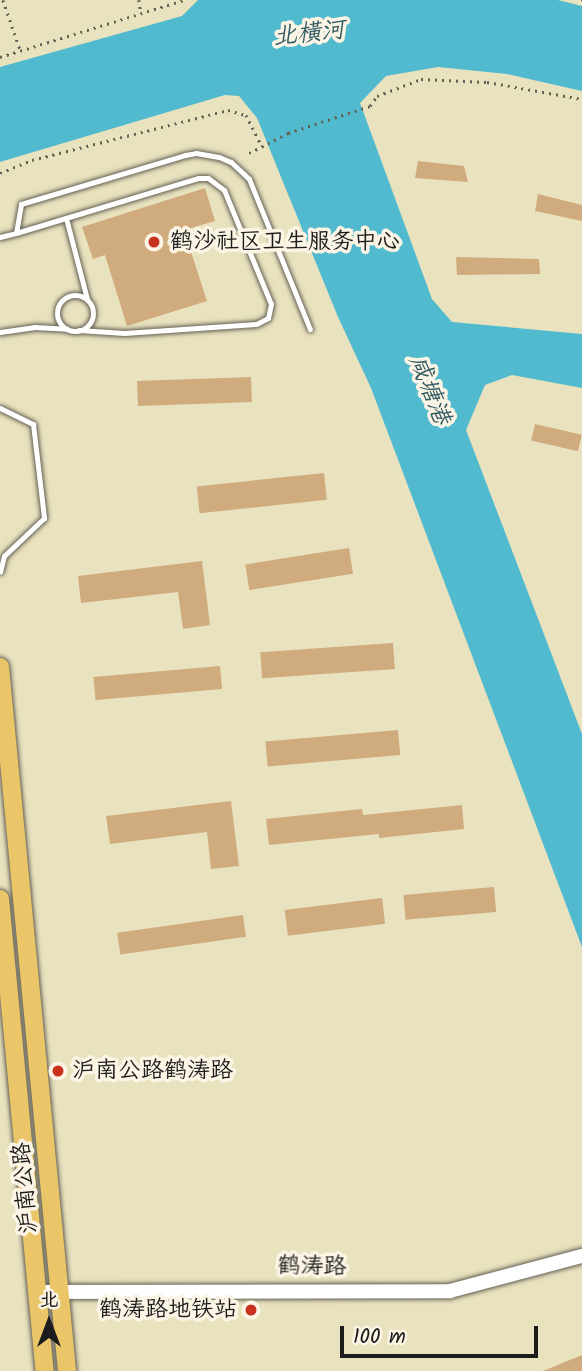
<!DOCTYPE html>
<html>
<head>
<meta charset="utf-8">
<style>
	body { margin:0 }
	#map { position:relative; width:582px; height:1371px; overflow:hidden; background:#e9e2bf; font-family:Kalam,"LXGW WenKai TC",sans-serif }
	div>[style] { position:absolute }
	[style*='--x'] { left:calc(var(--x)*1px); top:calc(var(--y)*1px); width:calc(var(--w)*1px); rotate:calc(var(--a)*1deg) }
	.water>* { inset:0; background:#51bace }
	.building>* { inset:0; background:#d0ab7d; transform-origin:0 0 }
	.path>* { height:2.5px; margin-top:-1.25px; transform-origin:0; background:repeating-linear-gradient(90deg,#646155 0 2px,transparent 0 7px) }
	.roads { filter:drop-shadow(0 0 2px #646155) drop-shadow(0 0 2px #646155) }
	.service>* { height:5px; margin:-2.5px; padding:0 2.5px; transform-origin:2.5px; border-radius:2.5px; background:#fff }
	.service>.ring { margin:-2.5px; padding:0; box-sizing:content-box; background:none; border:5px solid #fff; border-radius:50% }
	.tertiary>* { height:14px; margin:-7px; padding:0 7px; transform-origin:7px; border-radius:7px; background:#fff }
	.primary>* { height:18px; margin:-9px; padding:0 9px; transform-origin:9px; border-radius:9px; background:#ebc669 }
	.dots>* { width:19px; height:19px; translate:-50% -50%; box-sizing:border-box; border:4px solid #fcf5e5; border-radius:50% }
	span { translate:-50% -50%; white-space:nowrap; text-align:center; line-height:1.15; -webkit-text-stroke:7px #fcf5e5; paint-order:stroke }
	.poi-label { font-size:23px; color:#1c1c1c }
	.left { translate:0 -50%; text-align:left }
	.right { translate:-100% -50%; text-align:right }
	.street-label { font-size:23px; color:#1c1c1c }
	.water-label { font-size:24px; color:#315b63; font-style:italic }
	.north { position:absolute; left:14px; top:1287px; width:70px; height:70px; -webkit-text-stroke:5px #fcf5e5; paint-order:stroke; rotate:0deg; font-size:19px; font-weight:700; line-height:28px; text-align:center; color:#1c1c1c }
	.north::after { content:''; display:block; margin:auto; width:24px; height:32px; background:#1c1c1c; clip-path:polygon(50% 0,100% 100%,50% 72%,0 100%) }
	.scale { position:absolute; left:340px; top:1326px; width:198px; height:32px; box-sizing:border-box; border:4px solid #1c1c1c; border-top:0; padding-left:9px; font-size:21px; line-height:24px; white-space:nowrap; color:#1c1c1c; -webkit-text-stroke:5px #fcf5e5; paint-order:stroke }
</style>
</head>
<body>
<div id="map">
	<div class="water">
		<div style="clip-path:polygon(198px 0,558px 0,582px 6px,582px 91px,507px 74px,438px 67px,386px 76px,360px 103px,432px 299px,452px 322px,582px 334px,582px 388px,512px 375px,485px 385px,466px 430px,582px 734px,582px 947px,371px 388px,338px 317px,257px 118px,239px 96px,225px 95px,0 162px,0 67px,182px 16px)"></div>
	</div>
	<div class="building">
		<div style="clip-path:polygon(418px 161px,464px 166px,468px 182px,415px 178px)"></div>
		<div style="clip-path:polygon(205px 188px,215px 221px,184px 230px,207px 301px,127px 326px,105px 255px,93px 259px,82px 227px)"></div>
		<div style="clip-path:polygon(538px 194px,582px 205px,582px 221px,535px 211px)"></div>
		<div style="clip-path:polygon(456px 257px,539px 259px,540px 274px,457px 275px)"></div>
		<div style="left:251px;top:377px;width:25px;height:114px;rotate:88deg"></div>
		<div style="left:535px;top:424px;width:48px;height:17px;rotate:13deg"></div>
		<div style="left:324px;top:473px;width:27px;height:128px;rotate:84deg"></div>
		<div style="left:349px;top:548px;width:26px;height:105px;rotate:81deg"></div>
		<div style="clip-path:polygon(202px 561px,210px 625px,183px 629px,178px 592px,81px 603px,78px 576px)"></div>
		<div style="left:393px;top:643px;width:26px;height:133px;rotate:86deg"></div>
		<div style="left:220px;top:666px;width:23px;height:127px;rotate:85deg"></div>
		<div style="left:398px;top:730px;width:25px;height:133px;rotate:85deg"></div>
		<div style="clip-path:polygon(231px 801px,239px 866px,211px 869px,207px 832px,110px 844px,106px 816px)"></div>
		<div style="clip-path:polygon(462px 805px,464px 829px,379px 838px,379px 834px,269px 845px,266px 819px,362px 809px,363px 815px)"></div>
		<div style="left:494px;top:887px;width:25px;height:91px;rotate:85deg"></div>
		<div style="left:382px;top:898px;width:26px;height:98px;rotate:83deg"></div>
		<div style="left:243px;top:915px;width:22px;height:127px;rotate:82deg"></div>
		<div style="clip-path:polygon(582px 1355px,582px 1371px,543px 1371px)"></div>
	</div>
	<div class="path">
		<div style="--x:3;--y:0;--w:52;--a:70.9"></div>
		<div style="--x:139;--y:0;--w:13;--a:81"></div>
		<div style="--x:581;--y:0;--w:1;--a:0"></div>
		<div style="--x:0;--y:57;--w:193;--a:-17.2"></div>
		<div style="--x:249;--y:153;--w:44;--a:-27.1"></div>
		<div style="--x:288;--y:133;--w:86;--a:-18.2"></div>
		<div style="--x:370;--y:106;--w:12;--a:-55"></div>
		<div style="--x:377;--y:96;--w:47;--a:-21.1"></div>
		<div style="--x:421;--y:79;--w:66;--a:2.6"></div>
		<div style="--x:487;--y:82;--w:97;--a:10.1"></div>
		<div style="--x:0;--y:173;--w:35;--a:-22"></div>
		<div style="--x:32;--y:160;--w:202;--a:-14.3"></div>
		<div style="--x:228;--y:110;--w:19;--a:16"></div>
		<div style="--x:246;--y:115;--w:35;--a:63"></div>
	</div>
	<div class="roads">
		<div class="service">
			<div style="--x:66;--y:218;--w:84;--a:75.5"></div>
			<div style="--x:16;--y:233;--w:190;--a:-16.8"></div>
			<div style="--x:198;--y:178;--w:10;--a:0"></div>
			<div style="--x:208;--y:178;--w:20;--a:37"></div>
			<div style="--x:224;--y:190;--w:123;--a:67.6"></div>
			<div style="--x:271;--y:304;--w:14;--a:102"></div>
			<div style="--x:268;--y:318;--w:13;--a:153"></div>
			<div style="--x:256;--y:324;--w:132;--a:176.1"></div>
			<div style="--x:124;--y:333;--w:45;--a:-176.2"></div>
			<div style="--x:0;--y:237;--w:16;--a:-14"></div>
			<div style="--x:16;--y:233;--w:29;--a:-80"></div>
			<div style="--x:21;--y:204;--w:171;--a:-16.6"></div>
			<div style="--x:185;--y:155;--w:11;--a:-10"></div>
			<div style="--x:196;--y:153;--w:23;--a:10"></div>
			<div style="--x:219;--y:157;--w:13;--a:23"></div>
			<div style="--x:231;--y:162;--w:25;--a:43"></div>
			<div style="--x:249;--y:179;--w:162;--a:67.9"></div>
			<div class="ring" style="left:57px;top:295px;width:31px;height:31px"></div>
			<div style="--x:0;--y:332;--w:34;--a:-8"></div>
			<div style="--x:34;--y:327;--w:33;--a:3"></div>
			<div style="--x:0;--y:408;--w:37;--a:26"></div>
			<div style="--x:33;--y:424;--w:95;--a:83.3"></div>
			<div style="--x:44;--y:518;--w:55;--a:136.5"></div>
			<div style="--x:4;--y:556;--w:16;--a:104"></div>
		</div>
		<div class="tertiary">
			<div style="--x:38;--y:1292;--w:412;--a:-0.1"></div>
			<div style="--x:450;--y:1291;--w:137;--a:-14.9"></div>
		</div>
		<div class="primary">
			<div style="--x:0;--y:667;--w:707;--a:84.56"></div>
			<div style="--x:0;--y:899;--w:474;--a:84.6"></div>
		</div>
	</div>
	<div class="dots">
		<div style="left:154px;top:242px;background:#c8321e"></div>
		<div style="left:58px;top:1071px;background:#c8321e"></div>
		<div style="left:251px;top:1310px;background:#c8321e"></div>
	</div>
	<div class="poi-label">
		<span class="left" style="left:170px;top:242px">鹤沙社区卫生服务中心</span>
		<span class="left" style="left:72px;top:1071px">沪南公路鹤涛路</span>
		<span class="right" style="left:237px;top:1310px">鹤涛路地铁站</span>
	</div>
	<div class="street-label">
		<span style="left:26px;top:1188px;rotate:-95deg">沪南公路</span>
		<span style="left:312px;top:1267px;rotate:1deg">鹤涛路</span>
	</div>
	<div class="water-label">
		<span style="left:309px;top:34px;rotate:-6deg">北横河</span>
		<span style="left:429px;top:390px;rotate:68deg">咸塘港</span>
	</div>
	<div class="north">北</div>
	<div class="scale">100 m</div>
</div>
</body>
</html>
